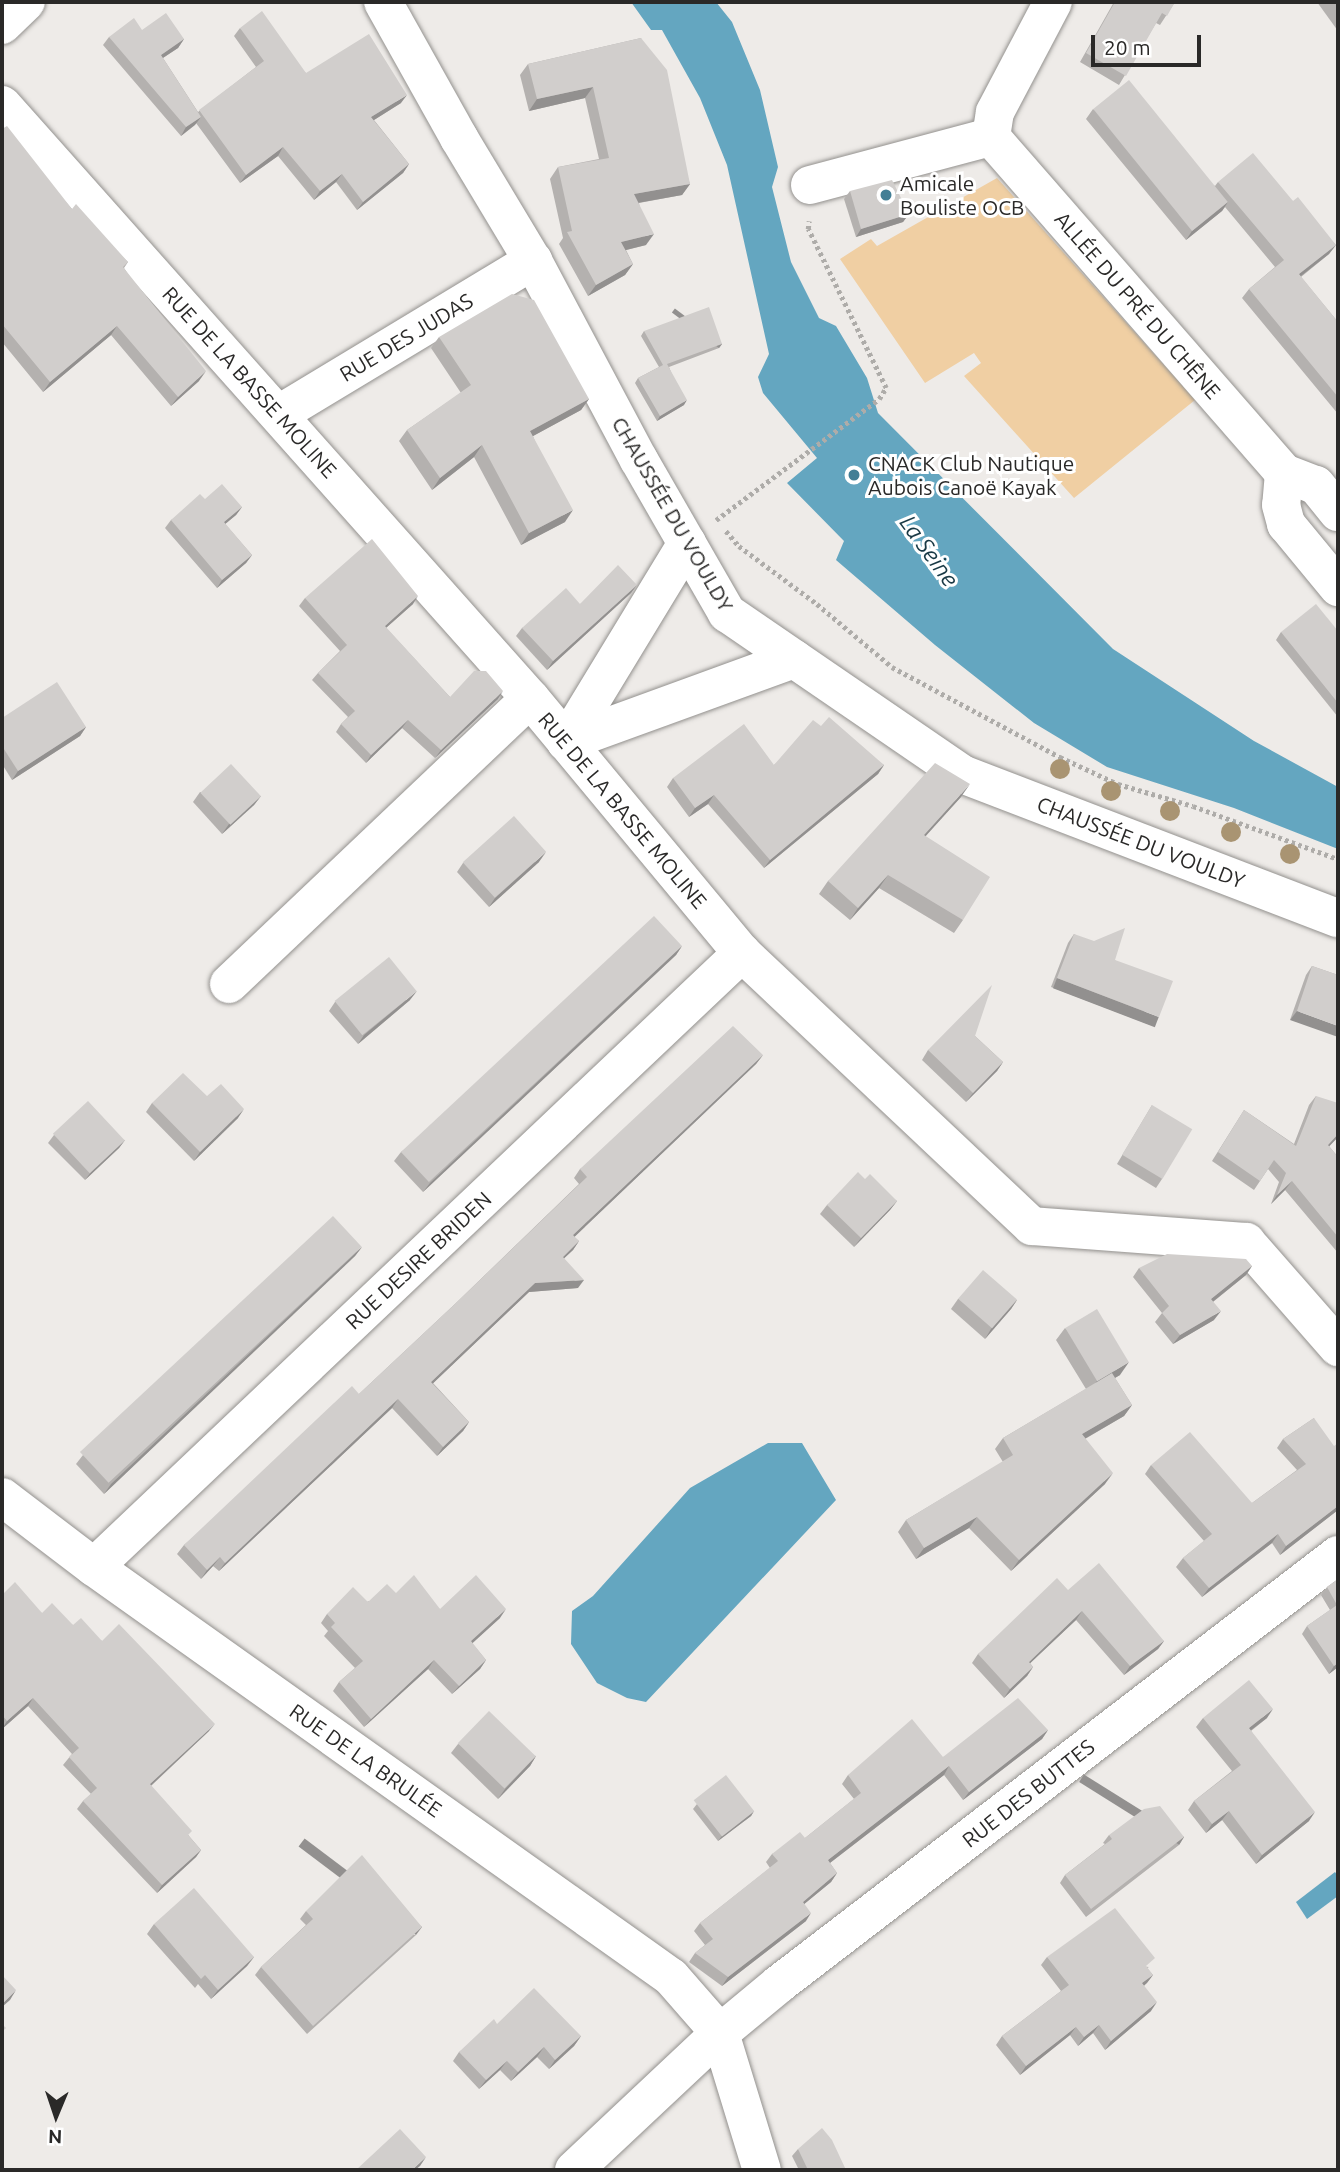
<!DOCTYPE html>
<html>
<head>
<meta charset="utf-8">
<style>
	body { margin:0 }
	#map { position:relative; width:1340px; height:2172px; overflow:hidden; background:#eeebe8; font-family:Ubuntu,sans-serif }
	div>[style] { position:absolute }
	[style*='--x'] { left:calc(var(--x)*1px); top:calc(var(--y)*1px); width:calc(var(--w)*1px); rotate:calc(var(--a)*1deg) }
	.green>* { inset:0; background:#f0cfa3 }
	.water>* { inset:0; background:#64a6c0 }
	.path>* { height:4.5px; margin-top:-2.25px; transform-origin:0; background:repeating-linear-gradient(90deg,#aeaca9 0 3.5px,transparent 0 7px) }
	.roads { filter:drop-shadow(0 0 2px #93918e) drop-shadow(0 0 2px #93918e) }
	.minor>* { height:38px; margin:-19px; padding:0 19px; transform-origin:19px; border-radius:19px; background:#fff }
	.trees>* { width:20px; height:20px; margin:-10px; border-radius:50%; background:#a99472 }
	.wall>* { inset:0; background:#b4b1af }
	.shaded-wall>* { inset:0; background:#92908f; transform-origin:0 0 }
	.building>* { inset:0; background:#d1cecc; transform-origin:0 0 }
	.dots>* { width:19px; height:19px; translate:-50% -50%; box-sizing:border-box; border:4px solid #fff; border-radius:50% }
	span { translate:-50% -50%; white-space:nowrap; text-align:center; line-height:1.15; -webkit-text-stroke:6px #fff; paint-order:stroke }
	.poi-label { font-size:21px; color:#2a2928 }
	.left { translate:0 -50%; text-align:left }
	.street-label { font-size:21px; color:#2a2928 }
	.water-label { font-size:23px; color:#193945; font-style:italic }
	.frame { position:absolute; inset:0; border:4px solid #2a2928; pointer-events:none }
	.north { position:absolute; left:21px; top:2081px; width:70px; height:70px; -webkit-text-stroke:5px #fff; paint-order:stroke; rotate:182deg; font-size:19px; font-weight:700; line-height:28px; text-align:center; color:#2a2928 }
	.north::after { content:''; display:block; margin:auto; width:24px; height:32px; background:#2a2928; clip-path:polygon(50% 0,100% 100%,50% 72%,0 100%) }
	.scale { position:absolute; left:1091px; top:35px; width:110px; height:32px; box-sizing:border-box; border:4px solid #2a2928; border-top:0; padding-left:9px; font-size:21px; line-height:24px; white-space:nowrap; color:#2a2928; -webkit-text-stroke:5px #fff; paint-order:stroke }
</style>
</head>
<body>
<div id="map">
	<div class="green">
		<div style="clip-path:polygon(997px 178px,1195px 400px,1074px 498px,964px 376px,981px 363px,974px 353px,925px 383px,840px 259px,871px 239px,877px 246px)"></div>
	</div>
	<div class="water">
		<div style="clip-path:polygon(631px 2px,716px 2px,732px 22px,760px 90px,778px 167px,772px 187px,791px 262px,819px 318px,836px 326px,867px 378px,878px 413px,1113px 649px,1254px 741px,1338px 787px,1338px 849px,1234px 808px,1107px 767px,1034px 723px,935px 645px,836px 560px,844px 541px,787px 483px,817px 458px,763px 393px,758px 377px,769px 354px,727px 165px,700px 98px,662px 30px,651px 30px)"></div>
		<div style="clip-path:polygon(768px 1443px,802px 1443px,836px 1500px,646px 1702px,627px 1698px,597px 1683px,571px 1644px,572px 1611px,593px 1596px,690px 1488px)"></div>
		<div style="clip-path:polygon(1335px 1872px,1338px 1876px,1338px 1896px,1307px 1919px,1296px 1902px)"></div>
	</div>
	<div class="path">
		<div style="--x:716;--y:520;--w:203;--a:-36.6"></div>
		<div style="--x:879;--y:399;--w:13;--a:-58"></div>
		<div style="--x:886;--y:388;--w:177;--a:-116.1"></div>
		<div style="--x:808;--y:229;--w:8;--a:-83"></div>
		<div style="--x:726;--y:531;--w:20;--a:49"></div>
		<div style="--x:739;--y:546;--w:97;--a:36.6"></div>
		<div style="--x:817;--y:604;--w:98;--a:40"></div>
		<div style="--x:892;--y:667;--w:191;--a:28.2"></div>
		<div style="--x:1060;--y:757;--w:64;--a:25"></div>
		<div style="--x:1118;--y:784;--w:78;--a:16.3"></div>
		<div style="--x:1193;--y:806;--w:154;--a:20.1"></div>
	</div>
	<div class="roads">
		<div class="minor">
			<div style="--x:383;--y:2;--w:156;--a:60.8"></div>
			<div style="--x:459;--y:138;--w:144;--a:59"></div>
			<div style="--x:533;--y:261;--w:225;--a:62"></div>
			<div style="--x:639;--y:460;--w:177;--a:60.1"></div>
			<div style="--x:727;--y:613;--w:285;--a:34.4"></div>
			<div style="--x:962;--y:774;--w:403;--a:21"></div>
			<div style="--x:2;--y:25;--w:33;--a:-44"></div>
			<div style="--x:2;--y:105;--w:794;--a:48.32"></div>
			<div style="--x:530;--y:698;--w:332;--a:50.3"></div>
			<div style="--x:742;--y:953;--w:398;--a:43.3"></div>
			<div style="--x:1032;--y:1226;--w:215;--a:4.3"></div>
			<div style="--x:1246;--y:1242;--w:140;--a:48.8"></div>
			<div style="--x:991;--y:137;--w:446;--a:48.9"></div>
			<div style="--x:1284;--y:473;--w:34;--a:21"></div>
			<div style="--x:1316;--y:485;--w:35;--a:51"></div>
			<div style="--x:810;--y:185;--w:187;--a:-14.9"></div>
			<div style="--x:991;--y:137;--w:25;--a:-81"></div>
			<div style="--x:995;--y:112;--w:124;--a:-62.2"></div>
			<div style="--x:279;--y:414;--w:297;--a:-31.1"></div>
			<div style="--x:1284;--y:473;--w:32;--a:95"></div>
			<div style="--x:1281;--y:505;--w:20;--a:75"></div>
			<div style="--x:1286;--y:524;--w:82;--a:50.5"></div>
			<div style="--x:687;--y:543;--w:233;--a:121.3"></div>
			<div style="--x:566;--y:742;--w:243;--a:-20"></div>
			<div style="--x:229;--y:984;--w:415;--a:-43.5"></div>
			<div style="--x:2;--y:1497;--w:116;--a:37.3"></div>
			<div style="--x:94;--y:1567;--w:708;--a:35.4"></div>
			<div style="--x:671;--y:1977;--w:74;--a:48.8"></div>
			<div style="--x:720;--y:2033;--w:143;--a:73"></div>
			<div style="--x:94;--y:1567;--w:893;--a:-43.46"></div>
			<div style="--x:574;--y:2170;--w:200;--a:-43.2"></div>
			<div style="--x:720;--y:2033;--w:77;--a:-39.7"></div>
			<div style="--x:779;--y:1984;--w:705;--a:-37.5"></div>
		</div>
	</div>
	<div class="trees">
		<div style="left:1060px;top:769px"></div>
		<div style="left:1111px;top:791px"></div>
		<div style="left:1170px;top:811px"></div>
		<div style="left:1231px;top:832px"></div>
		<div style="left:1290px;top:854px"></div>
	</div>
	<div class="wall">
		<div style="clip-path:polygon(1114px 2px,1175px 2px,1160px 25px,1156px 23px,1119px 85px,1080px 62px)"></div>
		<div style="clip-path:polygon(1317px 2px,1338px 2px,1338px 31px)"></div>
		<div style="clip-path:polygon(240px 28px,306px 73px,401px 103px,374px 120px,409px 164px,403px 173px,357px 210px,336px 182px,314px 200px,278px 156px,240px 183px,196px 123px,181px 136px,103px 45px,109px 37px,142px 30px,184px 39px,178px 48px,163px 58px,198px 112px,256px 67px,234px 36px)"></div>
		<div style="clip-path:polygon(641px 38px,690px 184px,682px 195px,639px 203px,646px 245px,626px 250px,633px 264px,625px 275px,588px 296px,559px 244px,563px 238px,550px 179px,558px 167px,599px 159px,585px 98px,529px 111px,520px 75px,528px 64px)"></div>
		<div style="clip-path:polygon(1093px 109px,1215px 186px,1218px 182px,1293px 201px,1336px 245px,1329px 254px,1301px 277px,1338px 322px,1338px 414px,1242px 298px,1249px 289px,1275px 267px,1225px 207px,1222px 211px,1186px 240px,1086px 119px)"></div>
		<div style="clip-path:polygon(2px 129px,72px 209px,128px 262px,124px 268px,199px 381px,171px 406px,111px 335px,43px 392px,2px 342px)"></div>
		<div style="clip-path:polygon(850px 191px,909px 214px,903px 222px,856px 237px,844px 199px)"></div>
		<div style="clip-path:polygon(644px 331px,722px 344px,719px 348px,669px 367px,684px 405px,657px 421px,635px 383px,638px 378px,659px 367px,641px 336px)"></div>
		<div style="clip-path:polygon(439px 337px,589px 399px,581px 410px,533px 436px,565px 522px,521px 545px,474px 457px,432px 490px,399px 441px,407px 430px,461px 393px,431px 348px)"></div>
		<div style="clip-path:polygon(205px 499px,242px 507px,236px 515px,225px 524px,252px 555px,246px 563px,217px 588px,165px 528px,171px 520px)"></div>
		<div style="clip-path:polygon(637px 585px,631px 593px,547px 670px,516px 636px,522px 628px,580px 604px)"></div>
		<div style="clip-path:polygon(305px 598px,413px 604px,386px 628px,450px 697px,498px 699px,435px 758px,402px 728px,366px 763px,336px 732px,341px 724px,348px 717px,312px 680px,318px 673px,340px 651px,299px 606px)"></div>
		<div style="clip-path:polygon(1338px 631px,1338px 717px,1276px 640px,1281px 632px)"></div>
		<div style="clip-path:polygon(2px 718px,86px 727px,80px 736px,12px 780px,2px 764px)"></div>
		<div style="clip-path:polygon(821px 726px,884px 765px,878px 774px,764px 868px,708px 804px,689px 817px,667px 787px,673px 778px,774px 765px)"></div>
		<div style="clip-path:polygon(200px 792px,261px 796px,254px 805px,222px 834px,193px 802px)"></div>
		<div style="clip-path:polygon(961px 797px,925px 836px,963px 920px,954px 933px,879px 888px,850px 920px,819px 894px,828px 881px)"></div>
		<div style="clip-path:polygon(539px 862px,489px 907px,457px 872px,463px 863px)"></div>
		<div style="clip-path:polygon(1074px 934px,1115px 960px,1153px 1026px,1051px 987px,1068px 943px)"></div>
		<div style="clip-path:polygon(682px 946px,676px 955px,423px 1192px,394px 1161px,401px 1152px)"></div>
		<div style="clip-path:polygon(1312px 966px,1338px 975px,1290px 1020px,1306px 975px)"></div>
		<div style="clip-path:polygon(410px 1000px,358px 1044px,329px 1011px,335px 1002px)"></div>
		<div style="clip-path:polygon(975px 1036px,1003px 1062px,997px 1071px,966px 1102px,922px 1060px,928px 1050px)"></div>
		<div style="clip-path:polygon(763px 1055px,756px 1064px,574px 1237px,579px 1241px,573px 1250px,564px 1258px,578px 1288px,529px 1292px,433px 1383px,469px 1422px,463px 1431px,437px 1456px,392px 1408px,219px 1571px,213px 1566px,201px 1579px,177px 1554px,184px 1545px,359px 1394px,456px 1303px,579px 1184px,574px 1178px,580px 1169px)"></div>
		<div style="clip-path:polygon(207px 1096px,238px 1118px,194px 1161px,146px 1112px,152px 1103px)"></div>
		<div style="clip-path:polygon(1316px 1096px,1338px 1137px,1329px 1146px,1338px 1157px,1338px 1253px,1285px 1190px,1271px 1204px,1279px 1182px,1268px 1169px,1254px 1190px,1212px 1161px,1244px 1110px,1294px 1144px,1309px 1105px)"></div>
		<div style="clip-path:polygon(1152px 1105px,1162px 1179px,1156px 1188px,1117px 1164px)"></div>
		<div style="clip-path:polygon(54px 1135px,125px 1140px,119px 1148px,85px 1180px,48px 1143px)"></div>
		<div style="clip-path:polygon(865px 1179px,897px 1201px,890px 1210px,854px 1247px,820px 1214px,827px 1205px)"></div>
		<div style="clip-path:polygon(362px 1247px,355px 1256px,104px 1494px,76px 1464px,83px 1455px)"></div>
		<div style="clip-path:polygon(1252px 1266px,1246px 1275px,1213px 1302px,1214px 1320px,1173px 1344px,1155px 1322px,1162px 1313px,1133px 1277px,1139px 1268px)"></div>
		<div style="clip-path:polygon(958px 1299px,1017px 1300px,1011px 1309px,985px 1339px,951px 1309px)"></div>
		<div style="clip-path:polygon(1065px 1328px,1120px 1375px,1115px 1378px,1132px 1405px,1124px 1416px,1085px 1439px,1105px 1484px,1011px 1571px,969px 1528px,916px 1559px,898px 1532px,906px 1520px,1003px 1462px,995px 1449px,1003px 1438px,1086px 1389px,1056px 1340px)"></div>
		<div style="clip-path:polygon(1314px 1418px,1338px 1510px,1280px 1555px,1272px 1543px,1202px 1597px,1176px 1567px,1183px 1558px,1204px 1541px,1145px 1474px,1151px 1465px,1252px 1503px,1297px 1470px,1277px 1448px,1283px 1439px)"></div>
		<div style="clip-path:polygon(1338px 1579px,1338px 1667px,1329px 1674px,1302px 1634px,1307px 1626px,1330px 1610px,1321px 1595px,1327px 1587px)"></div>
		<div style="clip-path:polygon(1068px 1590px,1164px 1641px,1158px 1649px,1124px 1675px,1076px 1620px,1030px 1663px,1033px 1667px,1027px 1676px,1004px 1698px,972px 1663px,978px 1654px)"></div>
		<div style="clip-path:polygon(396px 1593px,440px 1609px,500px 1618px,472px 1643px,486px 1660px,480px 1669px,452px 1694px,428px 1669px,364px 1727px,333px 1691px,339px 1682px,355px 1668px,324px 1636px,328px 1631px,321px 1623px,327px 1614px)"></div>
		<div style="clip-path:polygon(2px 1595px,42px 1613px,73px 1625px,102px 1641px,209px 1731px,151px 1786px,189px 1836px,201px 1850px,196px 1857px,157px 1893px,77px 1809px,83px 1801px,91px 1794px,63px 1765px,72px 1754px,28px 1706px,2px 1729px)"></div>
		<div style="clip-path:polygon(1203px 1718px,1267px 1718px,1251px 1731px,1309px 1821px,1256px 1864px,1222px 1820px,1206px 1833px,1188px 1810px,1194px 1801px,1232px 1771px,1196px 1727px)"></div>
		<div style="clip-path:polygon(1048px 1730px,1042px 1739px,963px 1800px,944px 1775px,830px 1863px,837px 1873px,831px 1882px,804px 1904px,806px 1921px,722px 1986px,689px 1962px,695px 1953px,705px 1945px,694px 1931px,700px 1923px,770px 1868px,766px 1862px,772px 1854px,805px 1838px,854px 1799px,842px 1784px,848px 1775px,943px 1757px)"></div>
		<div style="clip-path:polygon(458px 1744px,536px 1756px,530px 1766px,498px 1799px,451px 1753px)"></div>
		<div style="clip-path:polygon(697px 1804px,754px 1811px,751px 1816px,718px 1841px,693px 1809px)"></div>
		<div style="clip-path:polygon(1109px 1835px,1184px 1837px,1179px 1845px,1086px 1917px,1060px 1883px,1065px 1875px,1105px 1844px,1103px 1843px)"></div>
		<div style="clip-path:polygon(306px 1911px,416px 1935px,307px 2034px,255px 1975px,261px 1967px,306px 1925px,300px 1919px)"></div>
		<div style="clip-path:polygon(154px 1924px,254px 1957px,247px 1966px,211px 1999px,198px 1984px,195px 1988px,147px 1934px)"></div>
		<div style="clip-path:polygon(1047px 1957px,1149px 1967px,1147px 1968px,1153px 1975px,1144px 1986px,1151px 2011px,1105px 2050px,1093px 2033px,1078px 2046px,1070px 2035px,1020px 2075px,996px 2045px,1002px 2036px,1061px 1991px,1041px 1965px)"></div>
		<div style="clip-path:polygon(497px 2024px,581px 2036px,574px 2046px,549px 2069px,537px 2057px,511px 2081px,500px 2070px,479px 2089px,453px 2061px,459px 2052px)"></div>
		<div style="clip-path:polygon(798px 2149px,846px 2170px,799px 2170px,792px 2156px)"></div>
	</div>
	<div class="shaded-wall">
		<div style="clip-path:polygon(184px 39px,178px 48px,155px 63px,161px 55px)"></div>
		<div style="clip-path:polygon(593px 87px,585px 98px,529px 111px,537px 99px)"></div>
		<div style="clip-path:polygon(407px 95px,401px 103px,366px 125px,371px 117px)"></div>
		<div style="clip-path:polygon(201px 117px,195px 125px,181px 136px,186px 127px)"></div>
		<div style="clip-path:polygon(283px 147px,278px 156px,240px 183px,246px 175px)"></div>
		<div style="clip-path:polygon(409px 164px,403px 173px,357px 210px,363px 202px)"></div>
		<div style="clip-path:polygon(342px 174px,336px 182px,314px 200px,320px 191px)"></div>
		<div style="clip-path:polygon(690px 184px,682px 195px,626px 205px,634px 194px)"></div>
		<div style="clip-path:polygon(1228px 202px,1222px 211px,1186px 240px,1192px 231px)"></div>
		<div style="clip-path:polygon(909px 214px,903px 222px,856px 237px,861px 229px)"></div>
		<div style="clip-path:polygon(654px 234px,646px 245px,614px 253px,621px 242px)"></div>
		<div style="clip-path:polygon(1336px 245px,1329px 254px,1292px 283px,1299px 274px)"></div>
		<div style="clip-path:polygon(633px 264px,625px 275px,588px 296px,596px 285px)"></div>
		<div style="clip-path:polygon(117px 326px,111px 335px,43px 392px,50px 382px)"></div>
		<div style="left:722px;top:344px;width:5px;height:59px;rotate:127deg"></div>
		<div style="clip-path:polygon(206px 371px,199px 381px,171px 406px,178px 397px)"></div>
		<div style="clip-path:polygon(589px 399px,581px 410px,522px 442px,530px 431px)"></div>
		<div style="clip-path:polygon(687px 400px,684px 405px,657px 421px,660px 416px)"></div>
		<div style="clip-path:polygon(482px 445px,474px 457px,432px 490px,440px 478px)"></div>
		<div style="clip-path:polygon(242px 507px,236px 515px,218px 530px,224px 522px)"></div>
		<div style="clip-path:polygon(573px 510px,565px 522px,521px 545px,529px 533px)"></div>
		<div style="clip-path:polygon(252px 555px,246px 563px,217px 588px,222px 580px)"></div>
		<div style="clip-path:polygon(637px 585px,631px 593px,547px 670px,553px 661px)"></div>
		<div style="clip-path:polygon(418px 596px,413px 604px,379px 634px,385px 626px)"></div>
		<div style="clip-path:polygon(503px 691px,498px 699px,435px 758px,441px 750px)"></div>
		<div style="clip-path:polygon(408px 720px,402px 728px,366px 763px,371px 755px)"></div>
		<div style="clip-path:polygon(86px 727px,80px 736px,12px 780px,18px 771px)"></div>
		<div style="clip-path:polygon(884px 765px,878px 774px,764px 868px,770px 860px)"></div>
		<div style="clip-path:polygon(970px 784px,961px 797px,915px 848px,924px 835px)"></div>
		<div style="clip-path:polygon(714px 795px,708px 804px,689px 817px,695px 808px)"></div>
		<div style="clip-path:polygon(261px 796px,254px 805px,222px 834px,229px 824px)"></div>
		<div style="clip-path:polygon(546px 852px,539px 862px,489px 907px,495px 898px)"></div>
		<div style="clip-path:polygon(888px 875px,879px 888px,850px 920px,858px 908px)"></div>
		<div style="clip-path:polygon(682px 946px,676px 955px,423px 1192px,430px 1183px)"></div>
		<div style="left:1057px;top:978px;width:109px;height:11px;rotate:21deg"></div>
		<div style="clip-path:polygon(417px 991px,410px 1000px,358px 1044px,364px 1035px)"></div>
		<div style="clip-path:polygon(1297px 1011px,1338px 1026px,1338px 1037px,1290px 1020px)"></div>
		<div style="clip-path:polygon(763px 1055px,756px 1064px,567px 1244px,573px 1235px)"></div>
		<div style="clip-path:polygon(1003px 1062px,997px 1071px,966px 1102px,973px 1093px)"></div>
		<div style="clip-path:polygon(244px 1109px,238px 1118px,194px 1161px,200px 1152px)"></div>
		<div style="clip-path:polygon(1338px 1134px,1338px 1137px,1322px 1154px,1328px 1145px)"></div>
		<div style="clip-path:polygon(125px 1140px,119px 1148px,85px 1180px,91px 1172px)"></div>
		<div style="clip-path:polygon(1292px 1181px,1285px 1190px,1271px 1204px,1277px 1195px)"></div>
		<div style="clip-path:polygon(897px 1201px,890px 1210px,854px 1247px,861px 1238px)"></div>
		<div style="clip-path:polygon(579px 1241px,573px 1250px,557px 1265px,563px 1257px)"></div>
		<div style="clip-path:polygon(362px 1247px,355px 1256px,104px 1494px,111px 1484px)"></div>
		<div style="clip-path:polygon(1252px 1266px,1246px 1275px,1205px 1308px,1211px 1299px)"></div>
		<div style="clip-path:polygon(584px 1280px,578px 1288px,529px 1292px,425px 1391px,431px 1382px,535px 1283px)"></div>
		<div style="clip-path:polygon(1017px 1300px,1011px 1309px,985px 1339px,991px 1329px)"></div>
		<div style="clip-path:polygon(1221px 1311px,1214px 1320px,1173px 1344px,1180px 1335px)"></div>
		<div style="clip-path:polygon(1129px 1362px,1120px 1375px,1088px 1393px,1097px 1381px)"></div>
		<div style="clip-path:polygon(398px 1399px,392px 1408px,219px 1571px,225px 1563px)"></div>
		<div style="clip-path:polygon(1132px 1405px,1124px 1416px,1074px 1445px,1082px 1434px)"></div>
		<div style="clip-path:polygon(469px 1422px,463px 1431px,437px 1456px,443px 1447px)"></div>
		<div style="clip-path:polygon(1113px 1473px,1105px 1484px,1011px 1571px,1019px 1560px)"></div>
		<div style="clip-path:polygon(1338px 1506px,1338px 1510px,1280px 1555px,1286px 1546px)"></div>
		<div style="clip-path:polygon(977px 1517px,969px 1528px,916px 1559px,924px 1548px)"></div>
		<div style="clip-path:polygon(1278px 1534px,1272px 1543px,1202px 1597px,1209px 1588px)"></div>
		<div style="clip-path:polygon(220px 1557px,213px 1566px,201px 1579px,207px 1570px)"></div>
		<div style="clip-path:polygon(506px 1609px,500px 1618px,465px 1650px,471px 1641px)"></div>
		<div style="clip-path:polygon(1082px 1611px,1076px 1620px,1023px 1670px,1029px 1662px)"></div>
		<div style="clip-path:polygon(1164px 1641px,1158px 1649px,1124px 1675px,1130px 1666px)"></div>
		<div style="clip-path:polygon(434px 1660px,428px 1669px,364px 1727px,371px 1719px)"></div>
		<div style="clip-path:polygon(486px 1660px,480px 1669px,452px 1694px,459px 1686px)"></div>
		<div style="clip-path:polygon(1338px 1663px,1338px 1667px,1329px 1674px,1334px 1666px)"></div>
		<div style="clip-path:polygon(1033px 1667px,1027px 1676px,1004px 1698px,1010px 1689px)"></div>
		<div style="clip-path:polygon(33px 1698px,28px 1706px,2px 1729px,7px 1721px)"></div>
		<div style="clip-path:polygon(1273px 1709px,1267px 1718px,1242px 1737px,1249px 1728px)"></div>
		<div style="clip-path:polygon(215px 1724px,209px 1731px,144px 1792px,150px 1784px)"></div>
		<div style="clip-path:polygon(1048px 1730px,1042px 1739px,963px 1800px,969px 1792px)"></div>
		<div style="clip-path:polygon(536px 1756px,530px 1766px,498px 1799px,505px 1789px)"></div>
		<div style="clip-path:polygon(949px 1766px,944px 1775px,822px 1869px,828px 1860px)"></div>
		<div style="clip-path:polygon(754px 1811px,751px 1816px,718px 1841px,722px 1836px)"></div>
		<div style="clip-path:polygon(1229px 1811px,1222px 1820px,1206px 1833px,1212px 1824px)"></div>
		<div style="clip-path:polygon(1315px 1812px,1309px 1821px,1256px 1864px,1262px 1855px)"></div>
		<div style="left:1184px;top:1837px;width:9px;height:118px;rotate:122deg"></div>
		<div style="clip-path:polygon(201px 1850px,196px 1857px,157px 1893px,162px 1885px)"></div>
		<div style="clip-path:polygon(837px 1873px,831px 1882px,797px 1910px,803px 1902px)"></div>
		<div style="clip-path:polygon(811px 1913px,806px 1921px,722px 1986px,728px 1977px)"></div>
		<div style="left:422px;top:1927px;width:10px;height:147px;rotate:127deg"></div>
		<div style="clip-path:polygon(254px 1957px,247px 1966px,211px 1999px,218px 1990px)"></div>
		<div style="clip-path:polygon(1153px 1975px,1147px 1983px,1136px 1992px,1142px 1983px)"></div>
		<div style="clip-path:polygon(16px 1990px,10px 2000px,2px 2007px,2px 2004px)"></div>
		<div style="clip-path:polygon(1157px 2002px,1151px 2011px,1105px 2050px,1111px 2041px)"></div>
		<div style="clip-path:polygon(1099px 2025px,1093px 2033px,1078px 2046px,1084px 2037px)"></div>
		<div style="clip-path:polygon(1076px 2027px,1070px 2035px,1020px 2075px,1026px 2066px)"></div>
		<div style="clip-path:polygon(581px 2036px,574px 2046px,549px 2069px,555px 2060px)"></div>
		<div style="clip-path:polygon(544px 2047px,537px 2057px,511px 2081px,518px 2072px)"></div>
		<div style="clip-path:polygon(507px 2061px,500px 2070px,479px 2089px,486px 2080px)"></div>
		<div style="clip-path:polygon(426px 2157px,420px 2166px,415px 2170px,412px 2170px)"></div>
	</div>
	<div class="building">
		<div style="clip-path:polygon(1115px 2px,1175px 2px,1167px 16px,1162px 13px,1126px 76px,1086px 53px)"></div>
		<div style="clip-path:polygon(262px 11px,306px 73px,369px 34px,407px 95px,371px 117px,409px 164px,363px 202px,342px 174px,320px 191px,283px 147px,246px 175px,199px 110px,264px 61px,240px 28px)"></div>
		<div style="clip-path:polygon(166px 13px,184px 39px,161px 55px,201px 117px,186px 127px,109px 37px,134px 18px,142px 30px)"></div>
		<div style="clip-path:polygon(641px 38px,667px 70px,690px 184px,634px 194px,654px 234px,621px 242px,633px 264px,596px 285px,567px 232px,572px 231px,558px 167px,609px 158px,593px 87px,537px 99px,528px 64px)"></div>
		<div style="left:1129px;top:80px;width:157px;height:46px;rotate:51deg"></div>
		<div style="clip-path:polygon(7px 126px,72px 209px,76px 204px,128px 262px,123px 267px,206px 371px,178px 397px,117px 326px,50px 382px,2px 324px,2px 129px)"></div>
		<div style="clip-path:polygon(1253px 153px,1293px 201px,1298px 197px,1336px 245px,1299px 274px,1338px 322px,1338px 397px,1249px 289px,1284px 260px,1218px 182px)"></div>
		<div style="clip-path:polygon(892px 180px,909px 214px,861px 229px,850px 191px)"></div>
		<div style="clip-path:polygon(512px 294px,534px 300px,589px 399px,530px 431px,573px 510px,529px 533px,482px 445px,440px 478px,407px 430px,471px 385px,439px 337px)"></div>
		<div style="clip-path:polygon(709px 307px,722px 344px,667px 364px,687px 400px,660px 416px,638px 378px,663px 365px,644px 331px)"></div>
		<div style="clip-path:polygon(222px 484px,242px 507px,224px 522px,252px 555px,222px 580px,171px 520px,200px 494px,205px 499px)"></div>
		<div style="clip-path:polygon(372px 539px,418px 596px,385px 626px,450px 697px,474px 671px,486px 671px,503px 691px,441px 750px,408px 720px,371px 755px,341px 724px,355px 711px,318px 673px,347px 645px,305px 598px)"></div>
		<div style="clip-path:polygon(618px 565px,637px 585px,553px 661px,522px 628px,566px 588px,580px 604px)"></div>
		<div style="clip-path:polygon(1316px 604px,1338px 631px,1338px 703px,1281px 632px)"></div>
		<div style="clip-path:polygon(57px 682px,86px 727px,18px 771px,2px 746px,2px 718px)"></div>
		<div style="clip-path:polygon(829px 717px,884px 765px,770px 860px,714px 795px,695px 808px,673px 778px,744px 724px,774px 765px,813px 720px,821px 726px)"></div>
		<div style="clip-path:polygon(935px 763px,970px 784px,924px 835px,990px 877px,963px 920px,888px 875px,858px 908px,828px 881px)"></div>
		<div style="left:231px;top:764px;width:44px;height:42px;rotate:47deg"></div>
		<div style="left:514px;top:816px;width:48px;height:69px;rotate:48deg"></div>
		<div style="left:654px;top:916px;width:41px;height:346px;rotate:47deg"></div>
		<div style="clip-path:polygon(1125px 928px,1115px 960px,1173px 981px,1159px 1017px,1057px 978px,1074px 934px,1094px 941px)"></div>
		<div style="left:389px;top:957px;width:44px;height:70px;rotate:51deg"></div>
		<div style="clip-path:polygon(1312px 966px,1338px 975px,1338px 1026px,1297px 1011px)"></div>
		<div style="clip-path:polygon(992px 985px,975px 1036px,1003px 1062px,973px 1093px,928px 1050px)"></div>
		<div style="clip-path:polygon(733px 1026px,763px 1055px,573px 1235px,579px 1241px,563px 1257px,584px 1280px,535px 1283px,431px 1382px,469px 1422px,443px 1447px,398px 1399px,225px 1563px,220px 1557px,207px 1570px,184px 1545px,352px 1386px,359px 1394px,456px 1303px,587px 1177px,580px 1169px)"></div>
		<div style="clip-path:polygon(183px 1073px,207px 1096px,221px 1084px,244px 1109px,200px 1152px,152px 1103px)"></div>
		<div style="clip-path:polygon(1316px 1096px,1338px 1103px,1338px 1134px,1328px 1145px,1338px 1157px,1338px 1237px,1292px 1181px,1277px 1195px,1286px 1173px,1274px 1160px,1260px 1181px,1218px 1152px,1244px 1110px,1296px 1146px)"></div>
		<div style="left:88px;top:1101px;width:54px;height:48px;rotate:47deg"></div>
		<div style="left:1152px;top:1105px;width:47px;height:58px;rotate:31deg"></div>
		<div style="clip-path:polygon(858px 1172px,865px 1179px,870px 1174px,897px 1201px,861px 1238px,827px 1205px)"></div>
		<div style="left:333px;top:1216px;width:42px;height:346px;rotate:47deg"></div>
		<div style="clip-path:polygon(1167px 1254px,1246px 1259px,1252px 1266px,1211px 1299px,1221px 1311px,1180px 1335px,1162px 1313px,1169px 1306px,1139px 1268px)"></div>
		<div style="left:983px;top:1270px;width:45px;height:38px;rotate:41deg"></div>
		<div style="left:1097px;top:1309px;width:62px;height:37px;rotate:59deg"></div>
		<div style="clip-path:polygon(1112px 1373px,1132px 1405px,1082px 1434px,1113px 1473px,1019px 1560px,977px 1517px,924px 1548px,906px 1520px,1013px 1455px,1003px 1438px)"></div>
		<div style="clip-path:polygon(1314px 1418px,1334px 1446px,1338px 1443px,1338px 1506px,1286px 1546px,1278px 1534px,1209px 1588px,1183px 1558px,1212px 1534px,1151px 1465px,1190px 1432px,1252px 1503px,1306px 1464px,1283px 1439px)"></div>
		<div style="clip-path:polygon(1099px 1563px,1164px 1641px,1130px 1666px,1082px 1611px,1029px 1662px,1033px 1667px,1010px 1689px,978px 1654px,1057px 1578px,1068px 1590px)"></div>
		<div style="clip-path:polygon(414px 1575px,440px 1609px,476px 1575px,506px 1609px,471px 1641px,486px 1660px,459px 1686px,434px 1660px,371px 1719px,339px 1682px,363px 1661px,331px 1627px,335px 1623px,327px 1614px,353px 1587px,368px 1602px,387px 1584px,396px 1593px)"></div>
		<div style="clip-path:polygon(1338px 1579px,1338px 1663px,1334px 1666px,1307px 1626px,1337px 1605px,1327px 1587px)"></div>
		<div style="clip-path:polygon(15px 1582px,42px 1613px,52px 1603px,73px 1625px,81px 1618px,102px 1641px,119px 1624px,215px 1724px,150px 1784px,192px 1831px,188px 1835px,201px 1850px,162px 1885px,83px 1801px,97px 1788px,69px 1757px,79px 1748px,33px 1698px,7px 1721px,2px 1715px,2px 1595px)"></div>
		<div style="clip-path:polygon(1249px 1680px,1273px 1709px,1249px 1728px,1315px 1812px,1262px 1855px,1229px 1811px,1212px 1824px,1194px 1801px,1241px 1765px,1203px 1718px)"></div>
		<div style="clip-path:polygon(1018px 1698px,1048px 1730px,969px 1792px,949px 1766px,828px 1860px,837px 1873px,803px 1902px,811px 1913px,728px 1977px,695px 1953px,713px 1939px,700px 1923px,778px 1861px,772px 1854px,800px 1832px,805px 1838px,861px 1793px,848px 1775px,912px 1719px,943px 1757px)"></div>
		<div style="left:489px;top:1711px;width:65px;height:45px;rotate:44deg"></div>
		<div style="left:726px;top:1775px;width:46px;height:41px;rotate:52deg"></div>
		<div style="clip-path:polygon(1160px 1806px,1184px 1837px,1091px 1909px,1065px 1875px,1112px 1839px,1109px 1835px,1144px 1809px)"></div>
		<div style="clip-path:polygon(362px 1855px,422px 1927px,313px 2026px,261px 1967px,313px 1919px,306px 1911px)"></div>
		<div style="clip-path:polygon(194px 1888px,254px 1957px,218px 1990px,205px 1975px,201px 1979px,154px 1924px)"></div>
		<div style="clip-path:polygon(1115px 1908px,1155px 1958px,1146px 1966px,1153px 1975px,1142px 1983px,1157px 2002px,1111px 2041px,1099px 2025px,1084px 2037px,1076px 2027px,1026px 2066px,1002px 2036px,1069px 1985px,1047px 1957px)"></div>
		<div style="clip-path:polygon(2px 1975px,16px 1990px,2px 2004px)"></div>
		<div style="clip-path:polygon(534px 1988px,581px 2036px,555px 2060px,544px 2047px,518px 2072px,507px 2061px,486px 2080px,459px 2052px,494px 2019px,497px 2024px)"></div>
		<div style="clip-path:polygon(2px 2024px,6px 2028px,2px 2032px)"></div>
		<div style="clip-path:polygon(822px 2128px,832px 2140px,846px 2170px,808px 2170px,798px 2149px)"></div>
		<div style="clip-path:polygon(400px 2129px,426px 2157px,412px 2170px,356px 2170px)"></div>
	</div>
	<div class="dots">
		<div style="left:886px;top:195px;background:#427e95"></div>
		<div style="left:854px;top:475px;background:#427e95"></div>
	</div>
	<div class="poi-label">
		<span class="left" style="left:900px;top:195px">Amicale<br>Bouliste OCB</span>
		<span class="left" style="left:868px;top:475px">CNACK Club Nautique<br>Aubois Canoë Kayak</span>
	</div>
	<div class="street-label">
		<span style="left:1138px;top:305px;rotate:49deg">ALLÉE DU PRÉ DU CHÊNE</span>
		<span style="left:406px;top:337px;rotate:-31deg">RUE DES JUDAS</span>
		<span style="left:250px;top:382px;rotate:48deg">RUE DE LA BASSE MOLINE</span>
		<span style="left:673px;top:514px;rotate:60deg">CHAUSSÉE DU VOULDY</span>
		<span style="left:623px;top:810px;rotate:50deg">RUE DE LA BASSE MOLINE</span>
		<span style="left:1141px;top:842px;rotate:21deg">CHAUSSÉE DU VOULDY</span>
		<span style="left:418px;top:1260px;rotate:-43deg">RUE DESIRE BRIDEN</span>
		<span style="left:366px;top:1760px;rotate:35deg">RUE DE LA BRULÉE</span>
		<span style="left:1028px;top:1793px;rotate:-38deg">RUE DES BUTTES</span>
	</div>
	<div class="water-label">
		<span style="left:929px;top:551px;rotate:54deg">La Seine</span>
	</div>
	<div class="frame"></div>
	<div class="north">N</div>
	<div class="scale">20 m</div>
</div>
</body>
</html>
